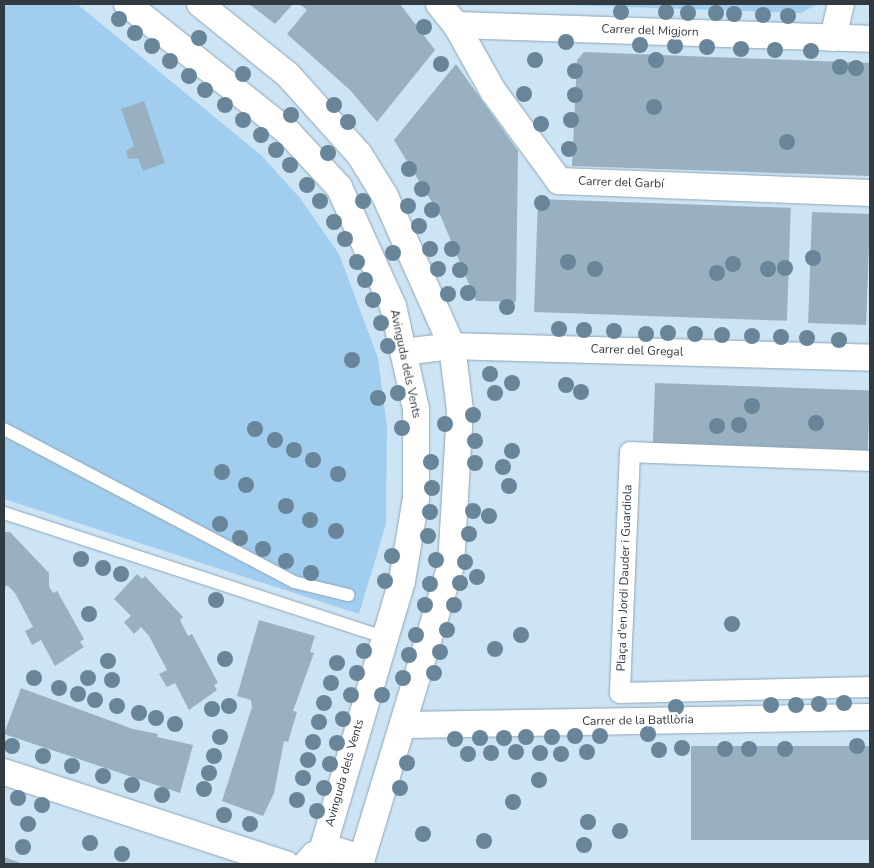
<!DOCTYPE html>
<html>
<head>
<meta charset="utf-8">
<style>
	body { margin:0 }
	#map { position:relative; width:874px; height:868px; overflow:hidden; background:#cde4f5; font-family:"Nunito Sans",sans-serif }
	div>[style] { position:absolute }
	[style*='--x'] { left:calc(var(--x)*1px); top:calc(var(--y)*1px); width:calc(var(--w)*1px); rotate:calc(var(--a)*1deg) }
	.green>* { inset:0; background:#a1ceee }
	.building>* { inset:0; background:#99b0c0; transform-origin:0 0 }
	.roads { filter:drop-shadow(0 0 1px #8ea5b5) drop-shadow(0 0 1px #8ea5b5) }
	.service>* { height:12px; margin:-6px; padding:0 6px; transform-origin:6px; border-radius:6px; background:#fff }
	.pedestrian>* { height:20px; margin:-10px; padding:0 10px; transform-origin:10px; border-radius:10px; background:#fff }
	.minor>* { height:26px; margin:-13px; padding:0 13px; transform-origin:13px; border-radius:13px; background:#fff }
	.trees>* { width:16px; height:16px; margin:-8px; border-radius:50%; background:#688599 }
	span { translate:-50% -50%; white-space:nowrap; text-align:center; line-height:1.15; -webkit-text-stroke:4.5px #fff; paint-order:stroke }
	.street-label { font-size:12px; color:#313a41 }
	.frame { position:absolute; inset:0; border:5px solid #313a41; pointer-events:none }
</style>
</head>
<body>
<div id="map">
	<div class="green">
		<div style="clip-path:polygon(4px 4px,77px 4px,261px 155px,300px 198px,339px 254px,378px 358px,387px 427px,386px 524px,359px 614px,4px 499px)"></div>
		<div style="clip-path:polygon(539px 4px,818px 4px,801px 13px)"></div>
	</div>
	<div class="building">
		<div style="clip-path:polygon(249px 4px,293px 4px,275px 24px)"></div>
		<div style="clip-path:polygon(299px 4px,400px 4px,435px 50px,377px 122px,350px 90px,287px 34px,307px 10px)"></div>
		<div style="clip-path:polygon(584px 52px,870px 63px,870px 176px,572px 166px,577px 60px)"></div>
		<div style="clip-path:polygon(456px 64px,518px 151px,516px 302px,476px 301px,441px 217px,394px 140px)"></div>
		<div style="clip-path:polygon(144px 101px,165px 163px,143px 171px,138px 158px,128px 159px,126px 151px,134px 146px,121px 109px)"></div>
		<div style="left:538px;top:199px;width:253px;height:113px;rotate:2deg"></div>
		<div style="left:812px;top:212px;width:58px;height:111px;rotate:2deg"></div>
		<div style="left:655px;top:383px;width:215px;height:69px;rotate:2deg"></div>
		<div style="clip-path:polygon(4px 532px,10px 532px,49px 573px,49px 586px,53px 593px,57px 591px,84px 639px,80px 642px,84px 647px,55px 666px,41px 640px,32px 645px,25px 631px,33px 627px,15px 593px,7px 585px,4px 588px)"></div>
		<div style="clip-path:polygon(137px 574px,142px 579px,145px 576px,183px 617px,180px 620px,188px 636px,192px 634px,218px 683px,214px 685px,217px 690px,189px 710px,175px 683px,167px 687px,165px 684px,159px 674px,167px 670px,149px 636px,141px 627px,134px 634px,124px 622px,131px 616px,114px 599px)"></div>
		<div style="clip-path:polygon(259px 620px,315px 636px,310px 652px,314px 653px,293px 711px,297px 712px,288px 742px,284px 741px,274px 793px,263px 816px,222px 801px,252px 707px,251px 700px,237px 696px)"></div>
		<div style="clip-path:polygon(21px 688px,133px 729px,158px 734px,157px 737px,193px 745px,180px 793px,4px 734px)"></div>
		<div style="left:870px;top:746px;width:94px;height:179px;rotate:90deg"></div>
		<div style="clip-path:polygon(4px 857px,24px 864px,4px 864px)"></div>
	</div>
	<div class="roads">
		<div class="service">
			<div style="--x:4;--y:429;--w:328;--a:27.8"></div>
			<div style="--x:294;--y:582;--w:56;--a:13.5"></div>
			<div style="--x:4;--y:513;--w:400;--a:18.1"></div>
		</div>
		<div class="pedestrian">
			<div style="--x:870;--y:461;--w:240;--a:-177.9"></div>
			<div style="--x:630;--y:452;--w:241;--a:92.4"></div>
			<div style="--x:620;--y:693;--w:250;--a:-1.4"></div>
		</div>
		<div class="minor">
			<div style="--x:127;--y:4;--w:207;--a:38.5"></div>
			<div style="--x:289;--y:133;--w:74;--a:47.2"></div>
			<div style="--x:339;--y:187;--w:131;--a:65.6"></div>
			<div style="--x:393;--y:306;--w:106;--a:77.4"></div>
			<div style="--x:416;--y:409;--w:89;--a:90"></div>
			<div style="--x:416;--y:498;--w:84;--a:99.6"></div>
			<div style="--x:402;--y:581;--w:282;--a:106.5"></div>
			<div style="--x:200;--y:4;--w:113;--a:38.9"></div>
			<div style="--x:288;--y:75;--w:106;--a:48.1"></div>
			<div style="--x:359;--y:154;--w:49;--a:58.2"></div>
			<div style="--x:385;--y:196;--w:164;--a:65.9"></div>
			<div style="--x:452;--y:346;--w:64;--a:82.9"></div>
			<div style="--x:460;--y:410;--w:155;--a:93.3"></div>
			<div style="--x:451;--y:565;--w:310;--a:106.9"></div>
			<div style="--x:439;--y:4;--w:27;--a:51"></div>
			<div style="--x:456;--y:25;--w:414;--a:1.9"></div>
			<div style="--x:456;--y:25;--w:76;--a:60.7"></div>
			<div style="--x:493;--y:91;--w:112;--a:53.7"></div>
			<div style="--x:559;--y:181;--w:311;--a:2.2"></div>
			<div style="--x:833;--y:38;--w:35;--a:-77"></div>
			<div style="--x:403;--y:352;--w:49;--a:-7"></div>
			<div style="--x:452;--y:346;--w:418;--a:1.6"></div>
			<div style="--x:406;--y:725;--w:464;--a:-1"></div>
			<div style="--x:4;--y:772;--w:297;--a:18.1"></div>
			<div style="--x:306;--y:864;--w:12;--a:-48"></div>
			<div style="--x:314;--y:855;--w:20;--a:-18"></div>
			<div style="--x:333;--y:849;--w:22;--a:18"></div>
			<div style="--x:354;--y:856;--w:11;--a:45"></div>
		</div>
	</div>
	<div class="trees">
		<div style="left:621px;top:12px"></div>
		<div style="left:666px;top:12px"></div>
		<div style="left:688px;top:13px"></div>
		<div style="left:716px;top:13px"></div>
		<div style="left:734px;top:14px"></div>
		<div style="left:763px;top:15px"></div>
		<div style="left:788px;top:16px"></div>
		<div style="left:119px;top:19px"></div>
		<div style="left:424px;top:27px"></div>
		<div style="left:135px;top:33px"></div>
		<div style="left:199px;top:38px"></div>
		<div style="left:566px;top:42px"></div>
		<div style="left:640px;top:45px"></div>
		<div style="left:152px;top:46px"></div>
		<div style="left:675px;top:46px"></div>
		<div style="left:707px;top:47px"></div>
		<div style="left:741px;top:49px"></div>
		<div style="left:775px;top:50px"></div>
		<div style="left:811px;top:51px"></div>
		<div style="left:535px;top:60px"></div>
		<div style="left:656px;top:60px"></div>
		<div style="left:170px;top:61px"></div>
		<div style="left:441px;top:64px"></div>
		<div style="left:840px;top:67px"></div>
		<div style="left:856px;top:68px"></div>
		<div style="left:575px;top:71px"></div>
		<div style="left:243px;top:74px"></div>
		<div style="left:189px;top:76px"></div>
		<div style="left:205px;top:90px"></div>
		<div style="left:524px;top:94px"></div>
		<div style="left:575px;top:95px"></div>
		<div style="left:225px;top:105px"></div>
		<div style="left:334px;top:105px"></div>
		<div style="left:654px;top:107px"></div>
		<div style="left:291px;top:115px"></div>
		<div style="left:243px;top:120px"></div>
		<div style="left:571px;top:120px"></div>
		<div style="left:348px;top:122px"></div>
		<div style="left:541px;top:124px"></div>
		<div style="left:261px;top:135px"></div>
		<div style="left:787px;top:142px"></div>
		<div style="left:569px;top:149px"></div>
		<div style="left:276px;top:150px"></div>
		<div style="left:328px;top:153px"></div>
		<div style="left:290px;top:165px"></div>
		<div style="left:409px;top:169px"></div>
		<div style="left:307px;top:185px"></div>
		<div style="left:422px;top:189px"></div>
		<div style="left:320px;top:201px"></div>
		<div style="left:363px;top:201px"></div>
		<div style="left:542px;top:203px"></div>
		<div style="left:408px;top:206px"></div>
		<div style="left:432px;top:210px"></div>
		<div style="left:334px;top:222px"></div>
		<div style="left:419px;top:226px"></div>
		<div style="left:345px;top:239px"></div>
		<div style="left:430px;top:249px"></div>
		<div style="left:452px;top:249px"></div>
		<div style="left:393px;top:253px"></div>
		<div style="left:813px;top:258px"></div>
		<div style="left:357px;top:262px"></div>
		<div style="left:568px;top:262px"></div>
		<div style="left:733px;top:264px"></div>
		<div style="left:785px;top:268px"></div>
		<div style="left:438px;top:269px"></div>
		<div style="left:595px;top:269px"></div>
		<div style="left:768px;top:269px"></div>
		<div style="left:460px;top:270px"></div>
		<div style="left:717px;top:273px"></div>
		<div style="left:365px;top:280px"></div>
		<div style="left:468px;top:293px"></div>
		<div style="left:448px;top:294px"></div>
		<div style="left:373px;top:300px"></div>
		<div style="left:507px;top:307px"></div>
		<div style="left:381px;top:323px"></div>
		<div style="left:559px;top:329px"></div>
		<div style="left:584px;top:330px"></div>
		<div style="left:614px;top:331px"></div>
		<div style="left:668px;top:333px"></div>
		<div style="left:646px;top:334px"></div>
		<div style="left:695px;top:334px"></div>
		<div style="left:722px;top:335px"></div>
		<div style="left:752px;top:336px"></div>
		<div style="left:781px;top:337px"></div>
		<div style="left:807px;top:338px"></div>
		<div style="left:839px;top:340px"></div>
		<div style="left:388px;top:346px"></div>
		<div style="left:352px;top:360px"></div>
		<div style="left:490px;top:374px"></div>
		<div style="left:512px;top:383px"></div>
		<div style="left:566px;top:385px"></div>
		<div style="left:581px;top:392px"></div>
		<div style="left:398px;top:393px"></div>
		<div style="left:495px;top:393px"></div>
		<div style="left:378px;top:398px"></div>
		<div style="left:752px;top:406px"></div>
		<div style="left:473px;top:415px"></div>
		<div style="left:816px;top:423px"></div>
		<div style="left:445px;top:424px"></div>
		<div style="left:739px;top:425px"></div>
		<div style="left:717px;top:426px"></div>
		<div style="left:402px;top:428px"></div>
		<div style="left:255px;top:429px"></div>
		<div style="left:275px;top:440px"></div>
		<div style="left:475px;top:441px"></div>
		<div style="left:294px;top:450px"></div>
		<div style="left:512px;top:451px"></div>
		<div style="left:313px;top:460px"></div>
		<div style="left:431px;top:462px"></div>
		<div style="left:475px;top:463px"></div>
		<div style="left:503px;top:467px"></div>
		<div style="left:222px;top:472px"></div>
		<div style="left:338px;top:474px"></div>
		<div style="left:246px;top:485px"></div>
		<div style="left:509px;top:486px"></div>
		<div style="left:432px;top:488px"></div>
		<div style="left:286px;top:506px"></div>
		<div style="left:473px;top:511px"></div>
		<div style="left:430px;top:512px"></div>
		<div style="left:489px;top:516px"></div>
		<div style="left:310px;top:520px"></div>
		<div style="left:220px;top:524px"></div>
		<div style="left:336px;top:531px"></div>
		<div style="left:469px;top:534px"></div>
		<div style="left:428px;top:536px"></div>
		<div style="left:240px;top:538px"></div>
		<div style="left:263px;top:549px"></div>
		<div style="left:392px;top:556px"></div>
		<div style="left:81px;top:559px"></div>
		<div style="left:436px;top:560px"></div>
		<div style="left:286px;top:561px"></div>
		<div style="left:465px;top:562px"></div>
		<div style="left:103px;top:568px"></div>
		<div style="left:311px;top:573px"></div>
		<div style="left:121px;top:574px"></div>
		<div style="left:477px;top:577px"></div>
		<div style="left:385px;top:581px"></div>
		<div style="left:460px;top:583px"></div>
		<div style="left:430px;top:584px"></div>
		<div style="left:216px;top:600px"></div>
		<div style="left:425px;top:605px"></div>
		<div style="left:454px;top:605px"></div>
		<div style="left:89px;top:614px"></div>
		<div style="left:732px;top:624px"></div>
		<div style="left:447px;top:630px"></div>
		<div style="left:416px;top:635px"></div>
		<div style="left:521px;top:635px"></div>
		<div style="left:495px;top:649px"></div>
		<div style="left:364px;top:651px"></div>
		<div style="left:440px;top:652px"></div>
		<div style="left:409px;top:655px"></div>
		<div style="left:225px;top:659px"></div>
		<div style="left:108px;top:661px"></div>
		<div style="left:337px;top:663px"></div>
		<div style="left:357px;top:673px"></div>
		<div style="left:434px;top:673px"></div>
		<div style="left:34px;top:678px"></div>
		<div style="left:88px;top:678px"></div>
		<div style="left:403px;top:678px"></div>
		<div style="left:112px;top:680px"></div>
		<div style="left:331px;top:683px"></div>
		<div style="left:59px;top:688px"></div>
		<div style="left:78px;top:694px"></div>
		<div style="left:351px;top:695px"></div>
		<div style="left:382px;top:695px"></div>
		<div style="left:95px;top:700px"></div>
		<div style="left:324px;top:703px"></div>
		<div style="left:844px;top:703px"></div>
		<div style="left:819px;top:704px"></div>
		<div style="left:771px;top:705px"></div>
		<div style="left:796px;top:705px"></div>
		<div style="left:117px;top:706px"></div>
		<div style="left:229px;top:706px"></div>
		<div style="left:676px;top:707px"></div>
		<div style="left:212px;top:709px"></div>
		<div style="left:139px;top:713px"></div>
		<div style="left:156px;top:718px"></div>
		<div style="left:343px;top:719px"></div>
		<div style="left:319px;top:722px"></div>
		<div style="left:175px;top:724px"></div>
		<div style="left:648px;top:734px"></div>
		<div style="left:575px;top:736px"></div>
		<div style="left:600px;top:736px"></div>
		<div style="left:220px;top:737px"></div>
		<div style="left:526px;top:737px"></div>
		<div style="left:552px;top:737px"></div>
		<div style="left:480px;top:738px"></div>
		<div style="left:504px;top:738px"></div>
		<div style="left:455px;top:739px"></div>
		<div style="left:313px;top:742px"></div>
		<div style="left:337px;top:743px"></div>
		<div style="left:12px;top:746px"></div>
		<div style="left:857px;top:746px"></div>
		<div style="left:682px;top:748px"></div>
		<div style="left:725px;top:749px"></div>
		<div style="left:749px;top:749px"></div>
		<div style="left:785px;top:749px"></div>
		<div style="left:659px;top:750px"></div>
		<div style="left:516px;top:752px"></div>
		<div style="left:587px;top:752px"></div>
		<div style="left:491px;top:753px"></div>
		<div style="left:540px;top:753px"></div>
		<div style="left:468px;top:754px"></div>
		<div style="left:561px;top:754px"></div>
		<div style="left:43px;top:756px"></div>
		<div style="left:214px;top:756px"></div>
		<div style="left:308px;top:760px"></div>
		<div style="left:407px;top:763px"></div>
		<div style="left:330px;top:764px"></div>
		<div style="left:72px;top:766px"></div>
		<div style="left:209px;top:773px"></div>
		<div style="left:103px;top:776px"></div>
		<div style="left:303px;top:778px"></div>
		<div style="left:539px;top:780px"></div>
		<div style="left:132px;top:785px"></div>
		<div style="left:324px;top:788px"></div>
		<div style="left:400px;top:788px"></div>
		<div style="left:204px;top:789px"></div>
		<div style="left:162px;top:795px"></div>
		<div style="left:18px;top:798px"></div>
		<div style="left:297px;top:800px"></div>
		<div style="left:513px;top:802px"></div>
		<div style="left:42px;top:805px"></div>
		<div style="left:317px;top:811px"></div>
		<div style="left:224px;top:815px"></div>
		<div style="left:588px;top:822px"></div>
		<div style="left:28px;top:824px"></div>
		<div style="left:250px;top:824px"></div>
		<div style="left:620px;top:831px"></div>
		<div style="left:423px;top:834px"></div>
		<div style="left:484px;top:841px"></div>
		<div style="left:90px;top:843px"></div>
		<div style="left:584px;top:845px"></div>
		<div style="left:23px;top:847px"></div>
		<div style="left:122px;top:854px"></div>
	</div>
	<div class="street-label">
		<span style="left:650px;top:31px;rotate:2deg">Carrer del Migjorn</span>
		<span style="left:621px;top:183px;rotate:2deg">Carrer del Garbí</span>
		<span style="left:637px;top:351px;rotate:2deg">Carrer del Gregal</span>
		<span style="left:405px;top:364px;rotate:78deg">Avinguda dels Vents</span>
		<span style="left:625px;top:578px;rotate:-88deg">Plaça d'en Jordi Dauder i Guardiola</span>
		<span style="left:638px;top:721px;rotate:-1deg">Carrer de la Batllòria</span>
		<span style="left:345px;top:773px;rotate:-74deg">Avinguda dels Vents</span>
	</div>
	<div class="frame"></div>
</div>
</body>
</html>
